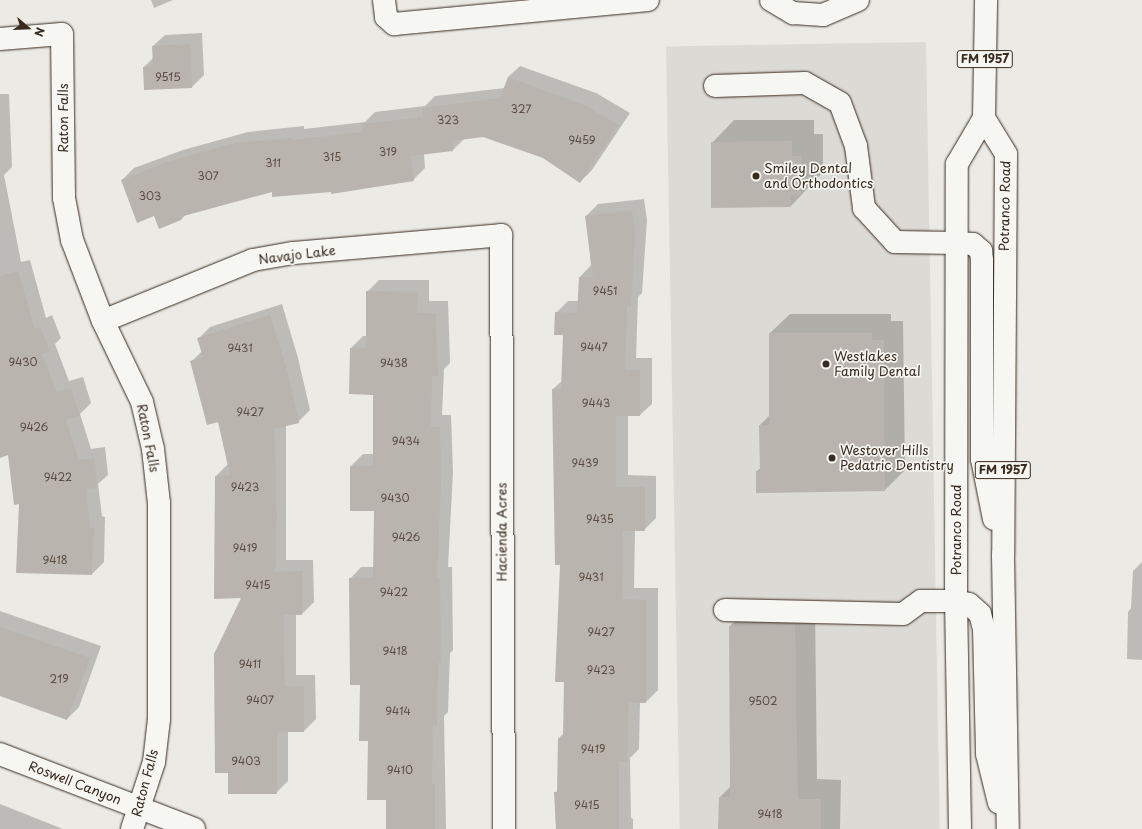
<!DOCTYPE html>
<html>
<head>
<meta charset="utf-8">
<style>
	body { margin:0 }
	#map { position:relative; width:1142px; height:829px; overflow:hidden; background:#ebeae5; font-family:"Playpen Sans",sans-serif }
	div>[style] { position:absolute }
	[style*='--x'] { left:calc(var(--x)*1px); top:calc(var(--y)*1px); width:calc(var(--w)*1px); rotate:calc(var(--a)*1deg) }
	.built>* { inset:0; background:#dcdad4; transform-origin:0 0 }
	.shadow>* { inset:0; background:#0003 }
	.building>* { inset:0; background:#bab4ae }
	.roads { filter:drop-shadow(0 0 1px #3b2a1e) drop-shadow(0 0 1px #3b2a1e) }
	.minor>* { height:22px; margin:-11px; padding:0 11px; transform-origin:11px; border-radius:11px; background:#f6f6f2 }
	.major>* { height:22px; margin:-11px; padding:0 11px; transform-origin:11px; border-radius:11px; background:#f6f6f2 }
	.dots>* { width:11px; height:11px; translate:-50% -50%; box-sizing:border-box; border:2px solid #f6f6f2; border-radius:50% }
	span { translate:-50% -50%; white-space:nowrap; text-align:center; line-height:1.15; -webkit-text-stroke:3.5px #f6f6f2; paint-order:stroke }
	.number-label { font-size:11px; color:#5b4c42 }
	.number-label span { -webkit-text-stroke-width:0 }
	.shield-label span { padding:1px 3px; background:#f6f6f2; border:1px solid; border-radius:3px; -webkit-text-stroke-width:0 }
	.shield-label { font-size:12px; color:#3b2a1e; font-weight:700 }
	.street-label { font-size:13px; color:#3b2a1e }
	.poi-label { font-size:13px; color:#3b2a1e }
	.left { translate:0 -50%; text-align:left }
	.north { position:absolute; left:8px; top:8px; width:40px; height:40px; -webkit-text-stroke:3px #f6f6f2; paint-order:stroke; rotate:109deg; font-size:11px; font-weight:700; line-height:16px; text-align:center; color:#3b2a1e }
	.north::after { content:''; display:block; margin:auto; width:14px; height:18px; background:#3b2a1e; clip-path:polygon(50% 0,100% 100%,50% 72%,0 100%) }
</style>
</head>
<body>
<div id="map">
	<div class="built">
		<div style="left:926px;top:42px;width:787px;height:260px;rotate:89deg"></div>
	</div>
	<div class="shadow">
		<div style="clip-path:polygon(151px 0,173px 0,154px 8px)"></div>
		<div style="clip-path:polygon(202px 33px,204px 75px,192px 87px,145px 89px,144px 67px,153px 58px,153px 46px,165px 35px)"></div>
		<div style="clip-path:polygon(520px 66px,596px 93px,630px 113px,592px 170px,580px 182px,543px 157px,483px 136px,465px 138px,453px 150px,424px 154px,425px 168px,413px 180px,331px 190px,273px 190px,186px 214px,181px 220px,155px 215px,122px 180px,134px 168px,183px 150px,248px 132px,304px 126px,304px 129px,365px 122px,375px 112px,425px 106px,435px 96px,505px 88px,508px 77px)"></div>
		<div style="clip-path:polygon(0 94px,9px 94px,12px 167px,4px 175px,21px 262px,30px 260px,46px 318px,52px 315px,61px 338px,55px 344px,69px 381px,83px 377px,91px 403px,80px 414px,91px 449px,105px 447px,108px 475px,98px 484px,102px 516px,105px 517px,104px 562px,92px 574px,20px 503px,9px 454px,0 442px)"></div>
		<div style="clip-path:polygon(734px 120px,814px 120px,814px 134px,823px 134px,823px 172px,791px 206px,712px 143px)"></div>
		<div style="clip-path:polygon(644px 199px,647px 220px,642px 293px,638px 297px,636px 358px,652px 358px,652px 404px,640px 415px,628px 415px,628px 475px,656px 476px,656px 518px,644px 530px,635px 530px,634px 588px,658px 588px,658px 690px,646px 702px,640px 702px,639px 749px,630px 758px,631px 818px,633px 819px,633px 829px,556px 829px,555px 793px,558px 790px,559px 738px,564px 733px,565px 681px,553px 389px,563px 380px,564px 334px,556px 313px,568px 301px,579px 301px,580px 277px,591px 265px,586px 216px,598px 204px)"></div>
		<div style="clip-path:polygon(379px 280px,429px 280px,429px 301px,448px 301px,450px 363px,444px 369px,442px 415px,451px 415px,453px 472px,448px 567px,452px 567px,453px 650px,450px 653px,448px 712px,444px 716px,446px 829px,387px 829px,387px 799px,369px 740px,361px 684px,350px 579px,361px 567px,374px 567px,375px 510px,351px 466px,363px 454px,374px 454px,374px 394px,351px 348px,363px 336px,367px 336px,367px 292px)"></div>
		<div style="clip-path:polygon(282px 304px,298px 358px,310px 410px,298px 422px,286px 425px,286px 560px,313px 560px,314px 602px,302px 614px,296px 614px,296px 675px,315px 675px,316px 719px,304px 731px,288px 731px,288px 781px,276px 793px,243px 597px,216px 476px,228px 464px,219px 421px,191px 362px,202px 351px,198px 339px,210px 327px)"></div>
		<div style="clip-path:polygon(790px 314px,891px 314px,891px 321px,903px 321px,905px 470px,885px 490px,757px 471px,761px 468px,760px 425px,770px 415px,770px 333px)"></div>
		<div style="clip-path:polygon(1142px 562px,1142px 660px,1127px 659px,1128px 612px,1131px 608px,1133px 571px)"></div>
		<div style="clip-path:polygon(815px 605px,817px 779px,841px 780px,840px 829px,719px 829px,720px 797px,731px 786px,730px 626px,750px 606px)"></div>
		<div style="clip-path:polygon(0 611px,101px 646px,79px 707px,67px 719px,0 694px)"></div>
		<div style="clip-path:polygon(0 804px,63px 829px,0 829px)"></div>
	</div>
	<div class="building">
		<div style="clip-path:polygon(190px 44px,192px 88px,144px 90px,143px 67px,153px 66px,152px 46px)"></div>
		<div style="clip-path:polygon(508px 77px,584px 105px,619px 125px,580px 183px,543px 158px,483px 137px,452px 141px,453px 151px,411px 156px,414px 181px,331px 194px,331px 192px,272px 197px,272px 192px,180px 217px,181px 220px,159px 229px,154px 216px,137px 223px,121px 180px,170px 161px,235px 143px,292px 138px,293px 140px,363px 132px,362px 124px,423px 117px,422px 108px,500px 98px)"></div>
		<div style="clip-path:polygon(792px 141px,792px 156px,801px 156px,801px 196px,791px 195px,791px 207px,711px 208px,711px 142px)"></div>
		<div style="clip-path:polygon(632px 210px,635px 233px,631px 306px,627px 306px,625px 370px,640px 370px,640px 416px,616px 416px,616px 487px,645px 487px,645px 531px,623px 531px,622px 599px,646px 600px,646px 703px,629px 703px,627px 762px,619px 762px,619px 829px,556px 829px,554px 792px,557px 792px,558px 738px,563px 738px,564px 682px,555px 682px,560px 565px,555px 565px,552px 389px,561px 389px,563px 335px,554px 335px,555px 312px,577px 313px,579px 277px,593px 277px,585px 216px)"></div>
		<div style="clip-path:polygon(18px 271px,35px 329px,40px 327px,50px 351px,42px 354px,57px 392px,71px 388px,80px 416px,66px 420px,79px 460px,94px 458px,97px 488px,86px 489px,90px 528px,94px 528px,92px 575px,16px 573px,19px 504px,14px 505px,8px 455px,0 458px,0 276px)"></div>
		<div style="clip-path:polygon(366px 291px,418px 292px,417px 313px,436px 313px,438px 376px,432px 376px,431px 427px,440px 427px,441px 485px,437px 578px,440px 578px,441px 663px,438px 663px,437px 725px,433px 725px,432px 783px,435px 784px,435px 829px,386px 829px,386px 800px,367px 800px,368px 741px,359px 741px,360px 685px,350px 685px,349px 578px,373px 578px,374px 511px,350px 511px,350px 466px,373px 466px,373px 395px,349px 394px,350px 348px,366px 348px)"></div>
		<div style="clip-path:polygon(270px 315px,287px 370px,299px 423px,274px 429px,277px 515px,275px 572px,302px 571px,302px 615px,284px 615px,285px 687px,304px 686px,304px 732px,277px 732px,277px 794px,228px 794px,228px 773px,215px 773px,214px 654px,241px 598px,214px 599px,215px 476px,230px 475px,218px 422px,207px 425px,190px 361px,203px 357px,197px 338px)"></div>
		<div style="clip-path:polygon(769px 333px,872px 333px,872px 340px,884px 340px,885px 491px,756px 493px,756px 471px,760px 471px,759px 425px,769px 425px)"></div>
		<div style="clip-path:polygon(795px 625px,798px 799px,821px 799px,821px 829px,718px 829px,719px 797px,730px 797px,729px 626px)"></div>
		<div style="clip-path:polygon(0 627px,90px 658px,67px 720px,0 696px)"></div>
	</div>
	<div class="roads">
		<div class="minor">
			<div style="--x:384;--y:0;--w:17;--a:83"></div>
			<div style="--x:386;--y:17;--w:11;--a:41"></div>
			<div style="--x:394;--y:24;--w:255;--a:-5.4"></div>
			<div style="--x:771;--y:0;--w:26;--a:31"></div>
			<div style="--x:793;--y:13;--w:30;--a:4"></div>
			<div style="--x:823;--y:15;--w:38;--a:-23"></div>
			<div style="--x:0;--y:39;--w:62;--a:-4.6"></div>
			<div style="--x:62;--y:34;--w:164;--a:89.3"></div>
			<div style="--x:64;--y:198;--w:43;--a:79.2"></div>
			<div style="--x:72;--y:240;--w:87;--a:69.1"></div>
			<div style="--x:103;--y:321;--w:90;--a:64.3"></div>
			<div style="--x:142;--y:402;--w:48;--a:76.8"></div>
			<div style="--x:153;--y:449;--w:54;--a:83.7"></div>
			<div style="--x:159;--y:503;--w:216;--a:90"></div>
			<div style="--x:159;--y:719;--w:43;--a:96.6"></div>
			<div style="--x:154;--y:762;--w:71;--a:108.2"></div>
			<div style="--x:715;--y:86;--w:90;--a:-1.9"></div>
			<div style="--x:805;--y:83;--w:40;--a:29.7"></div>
			<div style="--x:840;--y:103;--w:46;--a:69.6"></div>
			<div style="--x:856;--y:146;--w:63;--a:82.6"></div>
			<div style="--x:864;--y:208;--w:46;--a:47.6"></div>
			<div style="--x:895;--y:242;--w:61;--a:0.9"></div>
			<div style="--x:103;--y:321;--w:162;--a:-22.1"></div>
			<div style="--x:253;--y:260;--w:41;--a:-9.9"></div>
			<div style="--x:293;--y:253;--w:209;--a:-4.9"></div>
			<div style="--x:501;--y:235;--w:594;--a:89.71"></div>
			<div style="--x:725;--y:610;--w:178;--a:1.3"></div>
			<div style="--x:903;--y:614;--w:22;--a:-36"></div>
			<div style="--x:921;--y:601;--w:35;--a:0"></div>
			<div style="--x:0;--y:754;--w:208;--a:21.1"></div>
		</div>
		<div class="major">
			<div style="--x:984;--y:118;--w:42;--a:58.6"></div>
			<div style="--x:1006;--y:154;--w:401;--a:90.4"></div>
			<div style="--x:1003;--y:555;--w:274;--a:89"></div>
			<div style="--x:956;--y:243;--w:17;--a:3"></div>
			<div style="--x:973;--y:244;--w:11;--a:41"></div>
			<div style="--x:981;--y:251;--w:9;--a:84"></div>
			<div style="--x:982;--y:260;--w:199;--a:90"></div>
			<div style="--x:982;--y:459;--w:61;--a:78.7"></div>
			<div style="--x:956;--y:601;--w:13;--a:13"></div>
			<div style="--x:969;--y:604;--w:15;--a:42"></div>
			<div style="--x:980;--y:614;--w:16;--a:75"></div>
			<div style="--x:984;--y:629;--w:125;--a:88.6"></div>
			<div style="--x:987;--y:754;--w:50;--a:76.2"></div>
			<div style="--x:960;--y:829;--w:228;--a:-91"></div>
			<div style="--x:956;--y:601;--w:437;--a:-89.9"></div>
			<div style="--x:957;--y:164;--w:53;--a:-59.6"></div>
			<div style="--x:984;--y:118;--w:118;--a:-89"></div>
		</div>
	</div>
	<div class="dots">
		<div style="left:756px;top:176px;background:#3b2a1e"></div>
		<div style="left:826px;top:364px;background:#3b2a1e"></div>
		<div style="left:832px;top:458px;background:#3b2a1e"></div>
	</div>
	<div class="number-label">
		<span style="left:168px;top:77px">9515</span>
		<span style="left:521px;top:109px">327</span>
		<span style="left:448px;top:120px">323</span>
		<span style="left:582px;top:140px">9459</span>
		<span style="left:388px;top:152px">319</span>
		<span style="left:332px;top:157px">315</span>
		<span style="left:273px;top:163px">311</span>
		<span style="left:208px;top:176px">307</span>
		<span style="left:150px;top:196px">303</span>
		<span style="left:605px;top:291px">9451</span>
		<span style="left:594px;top:347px">9447</span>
		<span style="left:240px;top:348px">9431</span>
		<span style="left:23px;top:362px">9430</span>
		<span style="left:394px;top:363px">9438</span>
		<span style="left:596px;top:403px">9443</span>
		<span style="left:250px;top:412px">9427</span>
		<span style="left:34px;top:427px">9426</span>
		<span style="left:406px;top:441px">9434</span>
		<span style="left:585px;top:463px">9439</span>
		<span style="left:58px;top:477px">9422</span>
		<span style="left:245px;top:487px">9423</span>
		<span style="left:395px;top:498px">9430</span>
		<span style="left:600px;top:519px">9435</span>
		<span style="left:406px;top:537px">9426</span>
		<span style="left:245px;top:548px">9419</span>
		<span style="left:55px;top:560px">9418</span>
		<span style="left:591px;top:577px">9431</span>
		<span style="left:258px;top:585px">9415</span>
		<span style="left:394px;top:592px">9422</span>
		<span style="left:601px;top:632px">9427</span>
		<span style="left:395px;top:651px">9418</span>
		<span style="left:250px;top:664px">9411</span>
		<span style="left:601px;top:670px">9423</span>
		<span style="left:59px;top:679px">219</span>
		<span style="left:260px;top:700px">9407</span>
		<span style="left:763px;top:701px">9502</span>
		<span style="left:398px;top:711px">9414</span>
		<span style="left:593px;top:749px">9419</span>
		<span style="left:246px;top:761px">9403</span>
		<span style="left:400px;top:770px">9410</span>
		<span style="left:587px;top:805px">9415</span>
		<span style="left:770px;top:814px">9418</span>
	</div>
	<div class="shield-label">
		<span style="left:985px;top:59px">FM 1957</span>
		<span style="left:1003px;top:470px">FM 1957</span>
	</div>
	<div class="street-label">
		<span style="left:63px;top:118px;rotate:-90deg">Raton Falls</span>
		<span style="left:1005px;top:206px;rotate:-89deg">Potranco Road</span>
		<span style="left:297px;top:255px;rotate:-7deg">Navajo Lake</span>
		<span style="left:148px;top:438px;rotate:79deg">Raton Falls</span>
		<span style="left:956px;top:530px;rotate:-90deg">Potranco Road</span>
		<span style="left:502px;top:532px;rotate:-90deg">Hacienda Acres</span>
		<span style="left:75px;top:783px;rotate:21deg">Roswell Canyon</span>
		<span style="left:145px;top:783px;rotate:-75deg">Raton Falls</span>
	</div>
	<div class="poi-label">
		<span class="left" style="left:764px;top:176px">Smiley Dental<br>and Orthodontics</span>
		<span class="left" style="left:834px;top:364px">Westlakes<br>Family Dental</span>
		<span class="left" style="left:840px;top:458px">Westover Hills<br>Pedatric Dentistry</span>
	</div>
	<div class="north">N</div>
</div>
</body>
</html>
